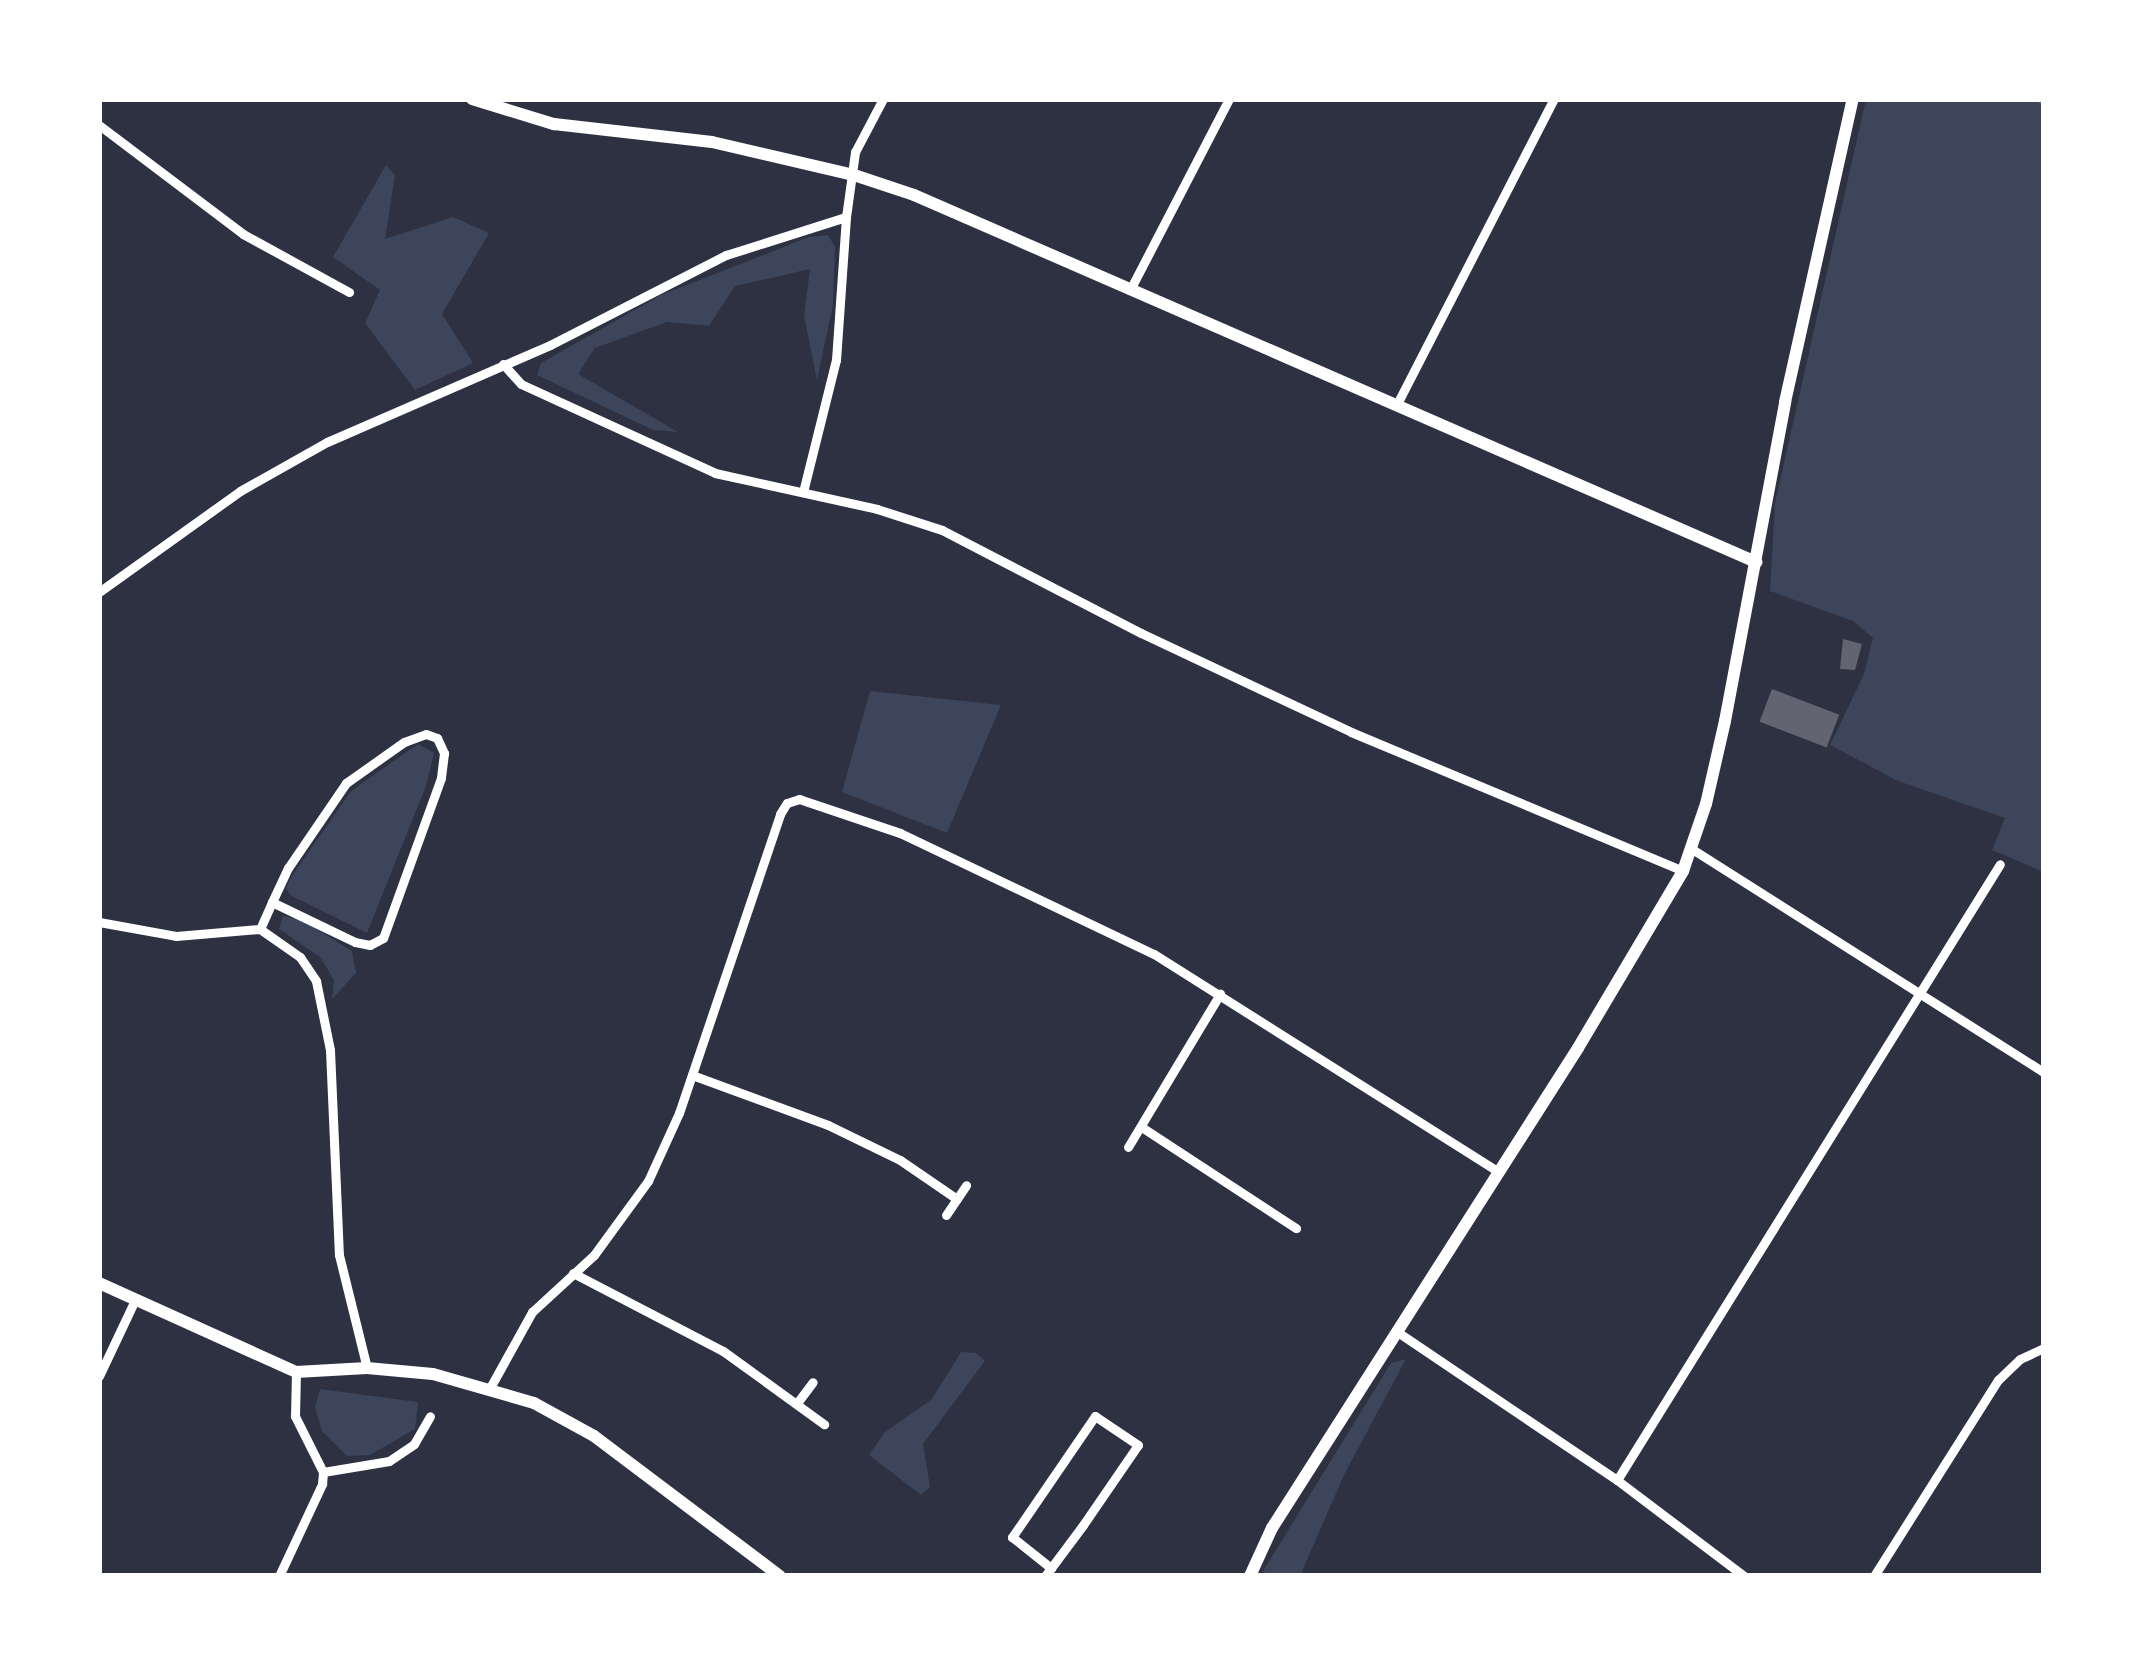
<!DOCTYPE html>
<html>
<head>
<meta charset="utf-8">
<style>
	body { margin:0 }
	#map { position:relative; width:2143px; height:1675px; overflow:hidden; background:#2d3142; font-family:Figtree,sans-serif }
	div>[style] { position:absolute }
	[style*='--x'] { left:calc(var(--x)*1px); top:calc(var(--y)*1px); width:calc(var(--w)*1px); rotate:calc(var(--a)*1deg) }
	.green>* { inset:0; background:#3c4559 }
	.stream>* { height:6px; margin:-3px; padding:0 3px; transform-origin:3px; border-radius:3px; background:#4f5d75 }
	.building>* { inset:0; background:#626471; transform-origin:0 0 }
	.minor>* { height:9px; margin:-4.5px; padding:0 4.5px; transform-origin:4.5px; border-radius:4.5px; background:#fff }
	.tertiary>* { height:12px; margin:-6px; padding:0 6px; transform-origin:6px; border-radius:6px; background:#fff }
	span { translate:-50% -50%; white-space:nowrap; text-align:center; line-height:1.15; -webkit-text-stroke:9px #fff; paint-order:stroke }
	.frame { position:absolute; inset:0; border:102px solid #fff; pointer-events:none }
</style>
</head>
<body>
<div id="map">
	<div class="green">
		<div style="clip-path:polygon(1866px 99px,2044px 99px,2044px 872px,1992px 850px,2005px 818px,1898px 781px,1830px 745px,1864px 674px,1873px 638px,1853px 621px,1770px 591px,1775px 503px)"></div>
		<div style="clip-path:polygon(386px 165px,395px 175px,385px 239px,453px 217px,489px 233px,442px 314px,473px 363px,415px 390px,365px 323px,380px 290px,333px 257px)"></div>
		<div style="clip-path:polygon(828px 235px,835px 247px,833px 305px,817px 380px,804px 316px,810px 269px,735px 286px,709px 326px,667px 322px,595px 348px,578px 374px,678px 432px,653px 430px,537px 375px,541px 363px,661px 295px,809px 237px)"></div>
		<div style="clip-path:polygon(870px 691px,1001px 705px,947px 833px,842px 792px)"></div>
		<div style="clip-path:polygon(418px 744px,434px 753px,426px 786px,367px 933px,290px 895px,286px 888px,292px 876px,351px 791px)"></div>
		<div style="clip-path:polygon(283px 916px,302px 920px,352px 951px,356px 973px,332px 999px,334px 980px,320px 957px,279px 929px)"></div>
		<div style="clip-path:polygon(961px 1352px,976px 1353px,985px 1361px,923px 1444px,930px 1487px,921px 1495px,869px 1455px,884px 1433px,932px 1399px)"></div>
		<div style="clip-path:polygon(1406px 1359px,1345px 1473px,1300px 1576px,1260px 1576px,1391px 1363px)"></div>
		<div style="clip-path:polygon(320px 1389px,418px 1402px,415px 1429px,370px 1455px,347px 1456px,322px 1431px,315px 1408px)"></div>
	</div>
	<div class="stream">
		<div style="--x:2038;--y:99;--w:7;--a:27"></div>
	</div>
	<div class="building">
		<div style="clip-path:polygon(1843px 639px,1862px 644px,1855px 670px,1840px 669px)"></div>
		<div style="left:1772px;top:689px;width:72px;height:35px;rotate:21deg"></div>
	</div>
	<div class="minor">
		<div style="--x:99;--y:125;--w:181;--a:37.1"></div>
		<div style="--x:243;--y:234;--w:121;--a:28.7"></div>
		<div style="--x:1132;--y:286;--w:211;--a:-62.6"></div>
		<div style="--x:503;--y:364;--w:27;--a:48"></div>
		<div style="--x:521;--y:384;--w:213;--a:24.6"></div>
		<div style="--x:715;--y:473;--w:166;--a:12.5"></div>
		<div style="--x:877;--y:509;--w:68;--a:17.9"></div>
		<div style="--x:942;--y:530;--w:224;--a:27.4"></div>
		<div style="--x:1141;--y:633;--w:232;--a:25.2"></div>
		<div style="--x:1351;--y:732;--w:360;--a:22.7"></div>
		<div style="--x:1397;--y:404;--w:343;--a:-62.8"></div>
		<div style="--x:803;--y:492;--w:136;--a:-76"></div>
		<div style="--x:836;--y:360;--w:143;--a:-86"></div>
		<div style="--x:99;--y:592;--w:173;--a:-35.6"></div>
		<div style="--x:240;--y:491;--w:100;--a:-29.4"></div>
		<div style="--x:327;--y:442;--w:243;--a:-23.5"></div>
		<div style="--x:550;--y:345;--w:198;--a:-27.1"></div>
		<div style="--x:726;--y:255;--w:126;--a:-17.6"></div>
		<div style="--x:846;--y:217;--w:66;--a:-82.1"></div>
		<div style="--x:855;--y:152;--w:60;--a:-62.2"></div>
		<div style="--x:1692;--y:849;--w:417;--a:32.4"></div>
		<div style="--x:99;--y:922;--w:78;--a:10.3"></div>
		<div style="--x:176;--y:936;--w:84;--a:-4.8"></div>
		<div style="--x:260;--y:929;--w:49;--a:35"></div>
		<div style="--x:300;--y:957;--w:29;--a:56"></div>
		<div style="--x:316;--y:981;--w:70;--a:78.5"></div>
		<div style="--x:330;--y:1050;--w:205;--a:87.5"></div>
		<div style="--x:339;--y:1255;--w:116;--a:76.1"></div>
		<div style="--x:260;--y:929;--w:30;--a:-66"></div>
		<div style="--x:272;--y:902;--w:38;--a:-65"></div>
		<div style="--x:288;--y:868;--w:103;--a:-55.7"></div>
		<div style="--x:346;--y:783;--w:71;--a:-35.3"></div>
		<div style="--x:404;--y:742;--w:23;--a:-20"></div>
		<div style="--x:426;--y:734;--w:12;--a:20"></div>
		<div style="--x:437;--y:738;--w:17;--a:65"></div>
		<div style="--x:444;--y:753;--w:25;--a:97"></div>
		<div style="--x:441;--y:778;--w:170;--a:109.9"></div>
		<div style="--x:383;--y:938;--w:15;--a:152"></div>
		<div style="--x:370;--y:945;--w:15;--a:-169"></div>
		<div style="--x:355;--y:942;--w:92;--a:-154.3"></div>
		<div style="--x:692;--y:1075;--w:145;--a:20.2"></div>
		<div style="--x:828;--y:1125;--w:80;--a:25.9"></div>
		<div style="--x:900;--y:1160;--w:69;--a:34.4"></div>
		<div style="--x:1143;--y:1128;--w:183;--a:33.2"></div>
		<div style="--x:1128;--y:1147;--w:179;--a:-59"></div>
		<div style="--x:946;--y:1215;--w:36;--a:-56"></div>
		<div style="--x:573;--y:1273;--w:169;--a:27.5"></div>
		<div style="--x:723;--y:1351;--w:125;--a:35.9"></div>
		<div style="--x:1399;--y:1333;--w:263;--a:34"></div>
		<div style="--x:1617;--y:1480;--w:159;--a:37.1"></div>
		<div style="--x:99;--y:1376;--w:84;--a:-64.7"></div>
		<div style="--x:491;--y:1386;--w:85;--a:-61"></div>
		<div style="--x:532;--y:1312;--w:84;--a:-42.6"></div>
		<div style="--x:594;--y:1255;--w:92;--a:-53.9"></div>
		<div style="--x:648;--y:1181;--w:75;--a:-65.5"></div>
		<div style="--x:679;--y:1113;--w:316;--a:-71.3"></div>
		<div style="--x:780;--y:814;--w:13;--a:-58"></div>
		<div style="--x:787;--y:803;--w:13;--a:-18"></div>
		<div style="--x:799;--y:799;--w:107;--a:18.6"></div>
		<div style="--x:900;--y:833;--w:281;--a:25.5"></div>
		<div style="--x:1154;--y:954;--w:408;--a:32.3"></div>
		<div style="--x:797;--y:1403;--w:26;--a:-53"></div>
		<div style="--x:323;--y:1472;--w:67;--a:-9.5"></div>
		<div style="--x:389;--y:1461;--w:30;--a:-34"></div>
		<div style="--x:414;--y:1444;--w:32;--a:-60"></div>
		<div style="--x:1617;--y:1480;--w:725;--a:-58.13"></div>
		<div style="--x:279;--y:1576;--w:102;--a:-64.9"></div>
		<div style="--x:322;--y:1484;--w:12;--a:-85"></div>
		<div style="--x:323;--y:1472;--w:63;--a:-116.6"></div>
		<div style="--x:295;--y:1416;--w:44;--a:-88.7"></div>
		<div style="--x:1045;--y:1576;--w:10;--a:-53"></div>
		<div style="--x:1051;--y:1568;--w:54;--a:-53.3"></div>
		<div style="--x:1083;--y:1525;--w:97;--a:-55.5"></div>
		<div style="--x:1138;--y:1445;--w:52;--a:-146"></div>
		<div style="--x:1095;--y:1416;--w:147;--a:124.4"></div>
		<div style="--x:1012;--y:1537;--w:50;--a:38.5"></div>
		<div style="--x:1874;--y:1576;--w:232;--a:-57.7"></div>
		<div style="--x:1998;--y:1380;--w:30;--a:-44"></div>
		<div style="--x:2020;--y:1359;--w:26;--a:-25"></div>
	</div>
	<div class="tertiary">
		<div style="--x:472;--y:99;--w:86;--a:17"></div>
		<div style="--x:554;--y:124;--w:159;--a:6.5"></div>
		<div style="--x:712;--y:142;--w:146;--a:13.1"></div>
		<div style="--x:854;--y:175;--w:63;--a:18.4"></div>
		<div style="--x:914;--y:195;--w:919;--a:23.55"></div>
		<div style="--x:99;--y:1283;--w:216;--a:24.3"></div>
		<div style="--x:296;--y:1372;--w:71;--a:-3.2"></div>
		<div style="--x:367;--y:1368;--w:66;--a:5.2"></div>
		<div style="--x:433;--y:1374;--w:105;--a:16"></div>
		<div style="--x:534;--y:1403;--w:68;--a:28.8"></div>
		<div style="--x:594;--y:1436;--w:233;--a:37"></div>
		<div style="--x:1250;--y:1576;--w:53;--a:-65.4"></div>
		<div style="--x:1272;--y:1528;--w:569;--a:-57.48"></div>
		<div style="--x:1578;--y:1048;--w:206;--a:-59.3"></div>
		<div style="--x:1683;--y:871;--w:71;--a:-71.1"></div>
		<div style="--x:1706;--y:804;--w:85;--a:-77.1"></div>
		<div style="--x:1725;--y:721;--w:325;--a:-79.3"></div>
		<div style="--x:1785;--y:402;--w:311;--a:-77.4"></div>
	</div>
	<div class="frame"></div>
</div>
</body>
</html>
